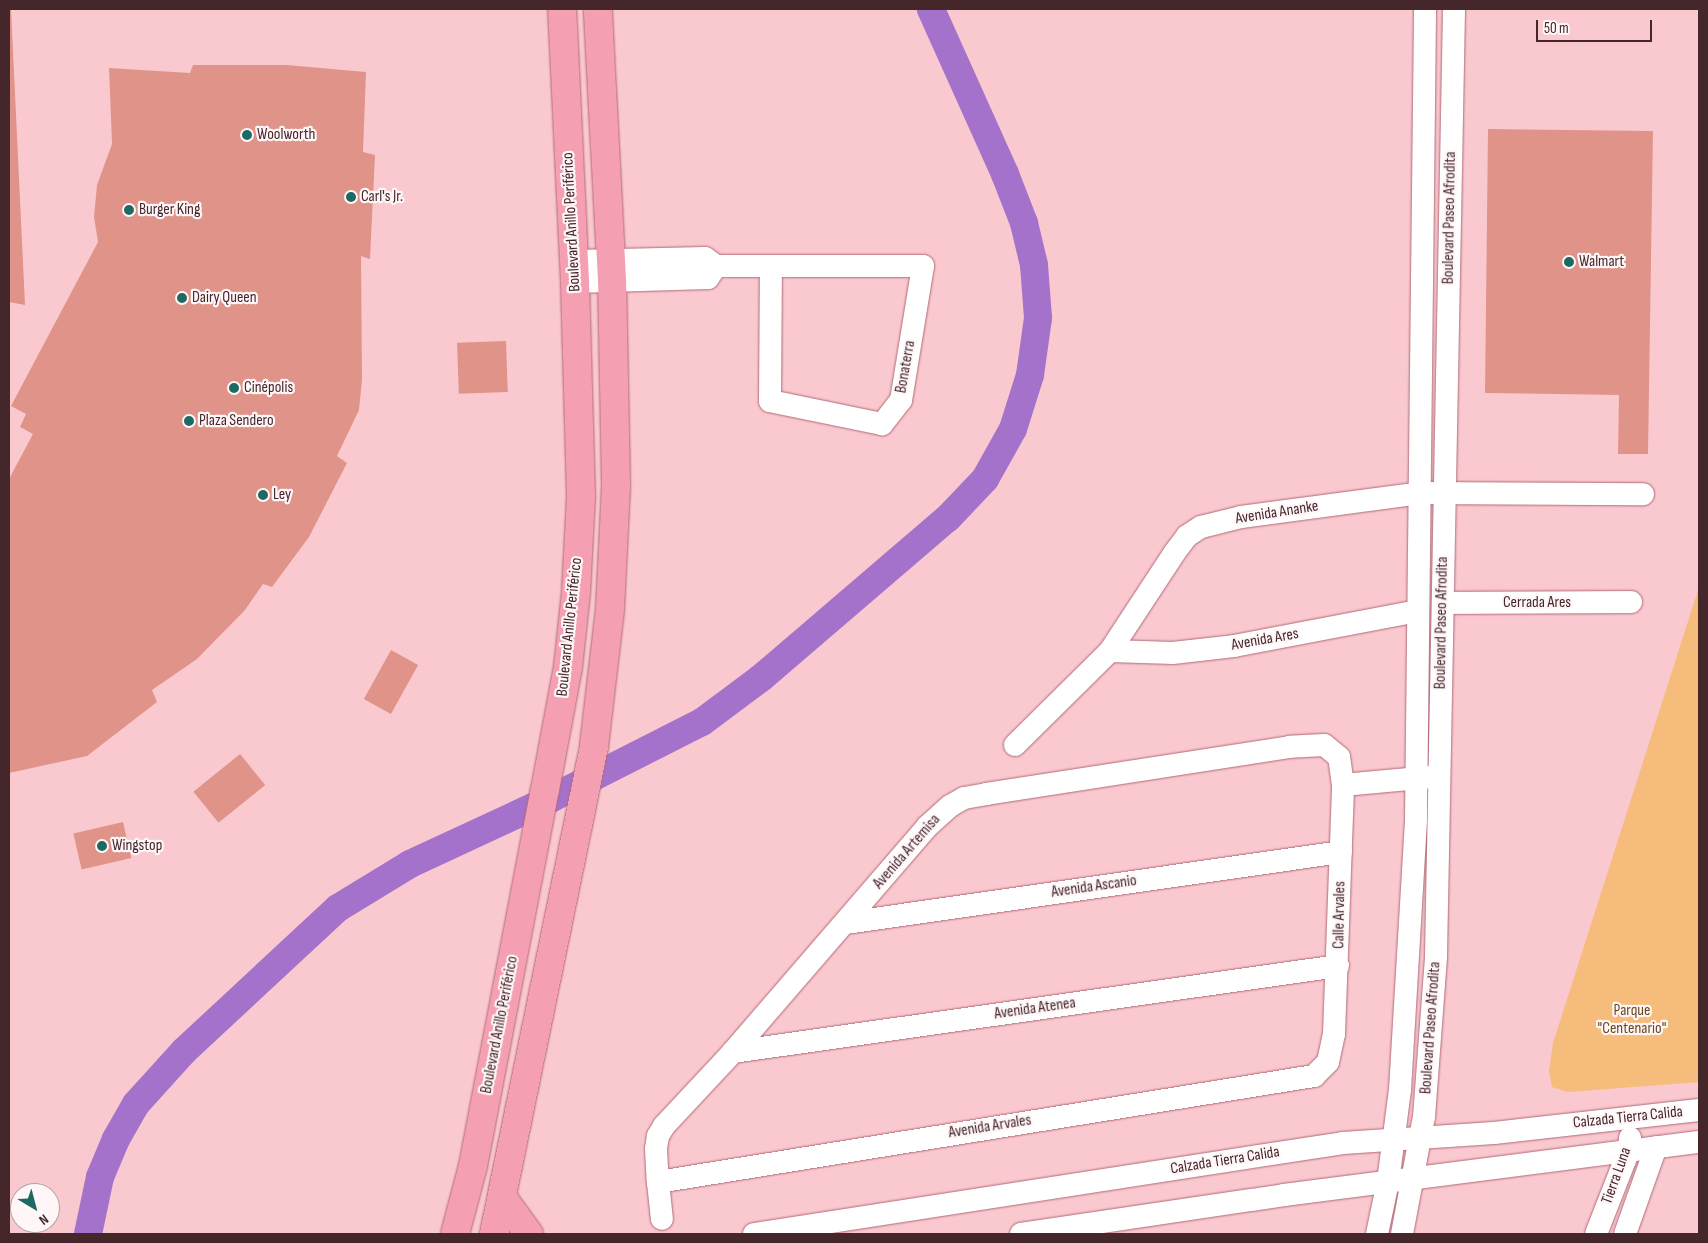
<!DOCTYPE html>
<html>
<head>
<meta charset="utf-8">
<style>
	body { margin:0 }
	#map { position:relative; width:1708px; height:1243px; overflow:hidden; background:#fac9cf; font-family:"Sofia Sans Condensed",sans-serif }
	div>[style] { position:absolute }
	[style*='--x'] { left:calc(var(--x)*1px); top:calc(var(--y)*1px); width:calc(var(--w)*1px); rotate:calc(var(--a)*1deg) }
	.green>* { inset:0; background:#f6bc7b }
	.river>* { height:28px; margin:-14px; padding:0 14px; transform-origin:14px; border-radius:14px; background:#a572cb }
	.building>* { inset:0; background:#e09489; transform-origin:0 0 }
	.roads { filter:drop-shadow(0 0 1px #b26a76) drop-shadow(0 0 1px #b26a76) }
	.minor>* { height:22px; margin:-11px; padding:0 11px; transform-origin:11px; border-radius:11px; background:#fff }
	.major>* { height:28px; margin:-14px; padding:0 14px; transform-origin:14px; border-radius:14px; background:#f49fb2 }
	.dots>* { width:14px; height:14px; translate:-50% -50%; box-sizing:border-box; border:2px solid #fef6f7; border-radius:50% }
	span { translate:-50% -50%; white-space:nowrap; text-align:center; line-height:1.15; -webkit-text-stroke:4.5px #fef6f7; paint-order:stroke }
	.poi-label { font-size:16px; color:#45262b }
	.left { translate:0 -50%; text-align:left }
	.street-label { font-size:16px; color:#45262b }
	.park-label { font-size:16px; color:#684823 }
	.frame { position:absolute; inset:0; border:10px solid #45262b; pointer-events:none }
	.north { position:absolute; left:10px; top:1183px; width:50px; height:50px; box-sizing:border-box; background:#fef6f7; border:1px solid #b4a3a5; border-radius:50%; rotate:143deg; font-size:14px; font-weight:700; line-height:20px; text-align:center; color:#45262b }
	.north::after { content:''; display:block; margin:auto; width:18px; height:22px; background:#1d6964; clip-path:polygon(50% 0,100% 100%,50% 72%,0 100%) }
	.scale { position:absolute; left:1536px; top:20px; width:116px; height:22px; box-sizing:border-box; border:2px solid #45262b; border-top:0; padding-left:6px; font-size:15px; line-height:18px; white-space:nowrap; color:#45262b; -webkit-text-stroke:4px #fef6f7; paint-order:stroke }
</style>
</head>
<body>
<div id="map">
	<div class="green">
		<div style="clip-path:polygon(1699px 587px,1699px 1082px,1568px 1092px,1552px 1087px,1549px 1071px,1553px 1043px)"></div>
	</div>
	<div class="river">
		<div style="--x:88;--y:1234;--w:58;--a:-78.1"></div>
		<div style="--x:100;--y:1177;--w:41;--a:-67.2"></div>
		<div style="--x:116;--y:1139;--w:40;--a:-60.3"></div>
		<div style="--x:136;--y:1104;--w:72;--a:-47.8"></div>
		<div style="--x:184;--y:1051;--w:210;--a:-42.9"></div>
		<div style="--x:338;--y:908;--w:84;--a:-31.4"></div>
		<div style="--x:410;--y:864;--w:157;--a:-24.9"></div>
		<div style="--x:552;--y:798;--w:168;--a:-26.9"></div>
		<div style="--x:702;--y:722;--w:74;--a:-36.7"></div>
		<div style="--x:761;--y:678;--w:246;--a:-40.6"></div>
		<div style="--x:948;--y:518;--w:54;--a:-46.5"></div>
		<div style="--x:985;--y:479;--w:57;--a:-60.8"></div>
		<div style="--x:1013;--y:429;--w:57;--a:-72.5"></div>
		<div style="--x:1030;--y:375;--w:58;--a:-82"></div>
		<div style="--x:1038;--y:318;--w:53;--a:-94.3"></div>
		<div style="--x:1034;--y:265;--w:43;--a:-103.4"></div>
		<div style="--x:1024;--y:223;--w:53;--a:-111.2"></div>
		<div style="--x:1005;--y:174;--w:181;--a:-114.2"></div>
	</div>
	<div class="building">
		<div style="clip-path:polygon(9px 9px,11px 9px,25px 305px,9px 302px)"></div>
		<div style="clip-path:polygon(193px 65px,287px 65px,366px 72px,363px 152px,375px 155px,370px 259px,361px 256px,362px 380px,359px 410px,337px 456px,347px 463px,309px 537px,272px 587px,263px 584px,245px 610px,197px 659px,152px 690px,157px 702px,87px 756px,9px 773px,9px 479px,33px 434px,20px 427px,26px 414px,11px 406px,98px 242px,94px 217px,97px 185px,112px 144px,109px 68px,190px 73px)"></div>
		<div style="clip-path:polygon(1488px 129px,1653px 131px,1648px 454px,1618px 454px,1619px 395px,1485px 393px)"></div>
		<div style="left:506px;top:341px;width:51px;height:49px;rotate:88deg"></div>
		<div style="left:391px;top:650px;width:31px;height:56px;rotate:29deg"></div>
		<div style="left:240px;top:754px;width:40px;height:60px;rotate:51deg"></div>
		<div style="left:123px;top:822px;width:37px;height:51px;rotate:77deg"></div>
	</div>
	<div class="roads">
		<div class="minor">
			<div style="--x:574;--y:261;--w:131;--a:-1.3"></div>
			<div style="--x:705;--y:258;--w:14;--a:36"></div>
			<div style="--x:716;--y:266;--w:207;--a:0"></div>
			<div style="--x:923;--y:266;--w:136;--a:99.3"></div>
			<div style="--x:901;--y:400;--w:31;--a:128"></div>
			<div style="--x:882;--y:424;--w:114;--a:-168.4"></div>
			<div style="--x:770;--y:401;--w:135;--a:-89.6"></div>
			<div style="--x:575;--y:282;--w:133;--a:-1.7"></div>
			<div style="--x:708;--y:278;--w:14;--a:-56"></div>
			<div style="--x:1443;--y:603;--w:188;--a:-0.3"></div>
			<div style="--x:1110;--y:651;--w:63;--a:1.8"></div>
			<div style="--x:1173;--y:653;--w:61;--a:-6.5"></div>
			<div style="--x:1234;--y:646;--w:187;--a:-10.8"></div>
			<div style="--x:1015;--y:745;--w:134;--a:-44.7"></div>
			<div style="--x:1110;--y:651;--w:118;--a:-56.7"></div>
			<div style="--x:1175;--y:552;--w:20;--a:-53"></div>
			<div style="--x:1187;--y:536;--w:17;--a:-33"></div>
			<div style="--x:1201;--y:527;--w:41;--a:-14"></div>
			<div style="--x:1241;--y:517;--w:181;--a:-7.6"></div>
			<div style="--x:1420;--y:493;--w:223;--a:0.3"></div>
			<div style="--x:1343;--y:785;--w:88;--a:-5.2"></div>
			<div style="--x:846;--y:923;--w:500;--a:-8.16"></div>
			<div style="--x:733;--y:1052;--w:611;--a:-8.09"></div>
			<div style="--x:658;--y:1182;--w:665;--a:-9.18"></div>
			<div style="--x:1314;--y:1076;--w:20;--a:-45"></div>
			<div style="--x:1328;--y:1062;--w:29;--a:-78"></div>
			<div style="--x:1334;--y:1034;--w:249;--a:-87.9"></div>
			<div style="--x:1343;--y:785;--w:28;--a:-98"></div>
			<div style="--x:1339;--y:757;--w:19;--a:-141"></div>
			<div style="--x:1324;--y:745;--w:34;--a:177"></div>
			<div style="--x:1290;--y:747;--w:307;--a:171.2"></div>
			<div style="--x:987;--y:794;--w:23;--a:170"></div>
			<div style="--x:964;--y:798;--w:16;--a:150"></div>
			<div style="--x:950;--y:806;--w:31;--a:138"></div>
			<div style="--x:927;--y:827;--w:297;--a:130.8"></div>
			<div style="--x:733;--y:1052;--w:101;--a:133"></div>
			<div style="--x:664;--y:1126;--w:12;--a:121"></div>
			<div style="--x:658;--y:1136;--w:13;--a:99"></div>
			<div style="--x:656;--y:1149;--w:33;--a:87"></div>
			<div style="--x:658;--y:1182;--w:37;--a:84"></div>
			<div style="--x:754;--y:1234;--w:596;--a:-8.78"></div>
			<div style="--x:1343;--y:1143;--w:151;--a:-3.8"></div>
			<div style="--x:1494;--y:1133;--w:206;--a:-6.4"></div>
			<div style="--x:1021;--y:1234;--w:266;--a:-8.4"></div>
			<div style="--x:1284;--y:1195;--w:418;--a:-7.3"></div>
			<div style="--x:1377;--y:1234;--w:53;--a:-78.1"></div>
			<div style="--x:1388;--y:1182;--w:93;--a:-82.6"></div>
			<div style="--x:1400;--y:1090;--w:271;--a:-86.6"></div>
			<div style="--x:1416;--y:819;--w:810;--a:-89.36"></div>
			<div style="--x:1402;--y:1234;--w:119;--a:-79.4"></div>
			<div style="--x:1424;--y:1117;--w:161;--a:-85.7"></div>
			<div style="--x:1436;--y:956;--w:947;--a:-88.91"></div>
			<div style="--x:1596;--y:1234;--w:90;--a:-68.6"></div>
			<div style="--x:1629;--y:1150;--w:12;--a:-85"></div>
			<div style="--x:1625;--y:1234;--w:92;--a:-70.4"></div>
		</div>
		<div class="major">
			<div style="--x:502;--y:1197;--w:46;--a:53.9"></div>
			<div style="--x:455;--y:1234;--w:70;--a:-75.2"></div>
			<div style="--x:473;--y:1166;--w:383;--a:-79.2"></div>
			<div style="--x:545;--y:790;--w:125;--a:-79.4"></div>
			<div style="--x:568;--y:667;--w:75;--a:-83.9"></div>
			<div style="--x:576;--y:592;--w:95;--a:-87"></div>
			<div style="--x:581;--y:497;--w:215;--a:-91.6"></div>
			<div style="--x:575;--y:282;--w:273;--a:-92.7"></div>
			<div style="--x:494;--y:1234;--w:498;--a:-78.4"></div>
			<div style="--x:594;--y:746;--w:138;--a:-83.3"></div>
			<div style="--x:610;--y:609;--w:124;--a:-87.2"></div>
			<div style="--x:616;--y:485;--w:205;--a:-91.1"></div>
			<div style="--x:612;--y:280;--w:271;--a:-93"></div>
		</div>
	</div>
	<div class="dots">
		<div style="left:247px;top:135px;background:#1d6964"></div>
		<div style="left:351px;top:197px;background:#1d6964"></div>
		<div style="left:129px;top:210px;background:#1d6964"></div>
		<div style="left:1569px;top:262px;background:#1d6964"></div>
		<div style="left:182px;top:298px;background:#1d6964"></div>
		<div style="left:234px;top:388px;background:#1d6964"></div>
		<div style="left:189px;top:421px;background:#1d6964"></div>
		<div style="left:263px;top:495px;background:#1d6964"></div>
		<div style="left:102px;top:846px;background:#1d6964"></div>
	</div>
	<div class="poi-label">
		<span class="left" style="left:257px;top:135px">Woolworth</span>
		<span class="left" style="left:361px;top:197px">Carl's Jr.</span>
		<span class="left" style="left:139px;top:210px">Burger King</span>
		<span class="left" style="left:1579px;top:262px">Walmart</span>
		<span class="left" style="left:192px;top:298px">Dairy Queen</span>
		<span class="left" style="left:244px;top:388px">Cinépolis</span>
		<span class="left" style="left:199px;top:421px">Plaza Sendero</span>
		<span class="left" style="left:273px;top:495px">Ley</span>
		<span class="left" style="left:112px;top:846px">Wingstop</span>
	</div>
	<div class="street-label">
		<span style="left:1450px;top:218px;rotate:-89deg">Boulevard Paseo Afrodita</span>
		<span style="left:572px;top:222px;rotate:-93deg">Boulevard Anillo Periférico</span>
		<span style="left:906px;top:367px;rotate:-80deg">Bonaterra</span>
		<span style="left:1277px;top:513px;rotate:-9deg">Avenida Ananke</span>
		<span style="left:1537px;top:603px">Cerrada Ares</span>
		<span style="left:1442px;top:623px;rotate:-89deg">Boulevard Paseo Afrodita</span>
		<span style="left:570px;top:627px;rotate:-84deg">Boulevard Anillo Periférico</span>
		<span style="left:1265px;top:640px;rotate:-10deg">Avenida Ares</span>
		<span style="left:907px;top:852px;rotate:-49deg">Avenida Artemisa</span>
		<span style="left:1094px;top:887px;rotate:-8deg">Avenida Ascanio</span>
		<span style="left:1340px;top:915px;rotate:-89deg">Calle Arvales</span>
		<span style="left:1035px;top:1009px;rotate:-8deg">Avenida Atenea</span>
		<span style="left:500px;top:1025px;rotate:-79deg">Boulevard Anillo Periférico</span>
		<span style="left:1431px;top:1028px;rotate:-86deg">Boulevard Paseo Afrodita</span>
		<span style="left:1628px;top:1118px;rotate:-6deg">Calzada Tierra Calida</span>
		<span style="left:990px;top:1127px;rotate:-9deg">Avenida Arvales</span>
		<span style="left:1225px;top:1161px;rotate:-9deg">Calzada Tierra Calida</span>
		<span style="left:1617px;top:1176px;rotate:-70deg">Tierra Luna</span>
	</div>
	<div class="park-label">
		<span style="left:1632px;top:1020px">Parque<br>"Centenario"</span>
	</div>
	<div class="frame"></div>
	<div class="north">N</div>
	<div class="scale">50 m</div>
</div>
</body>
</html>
